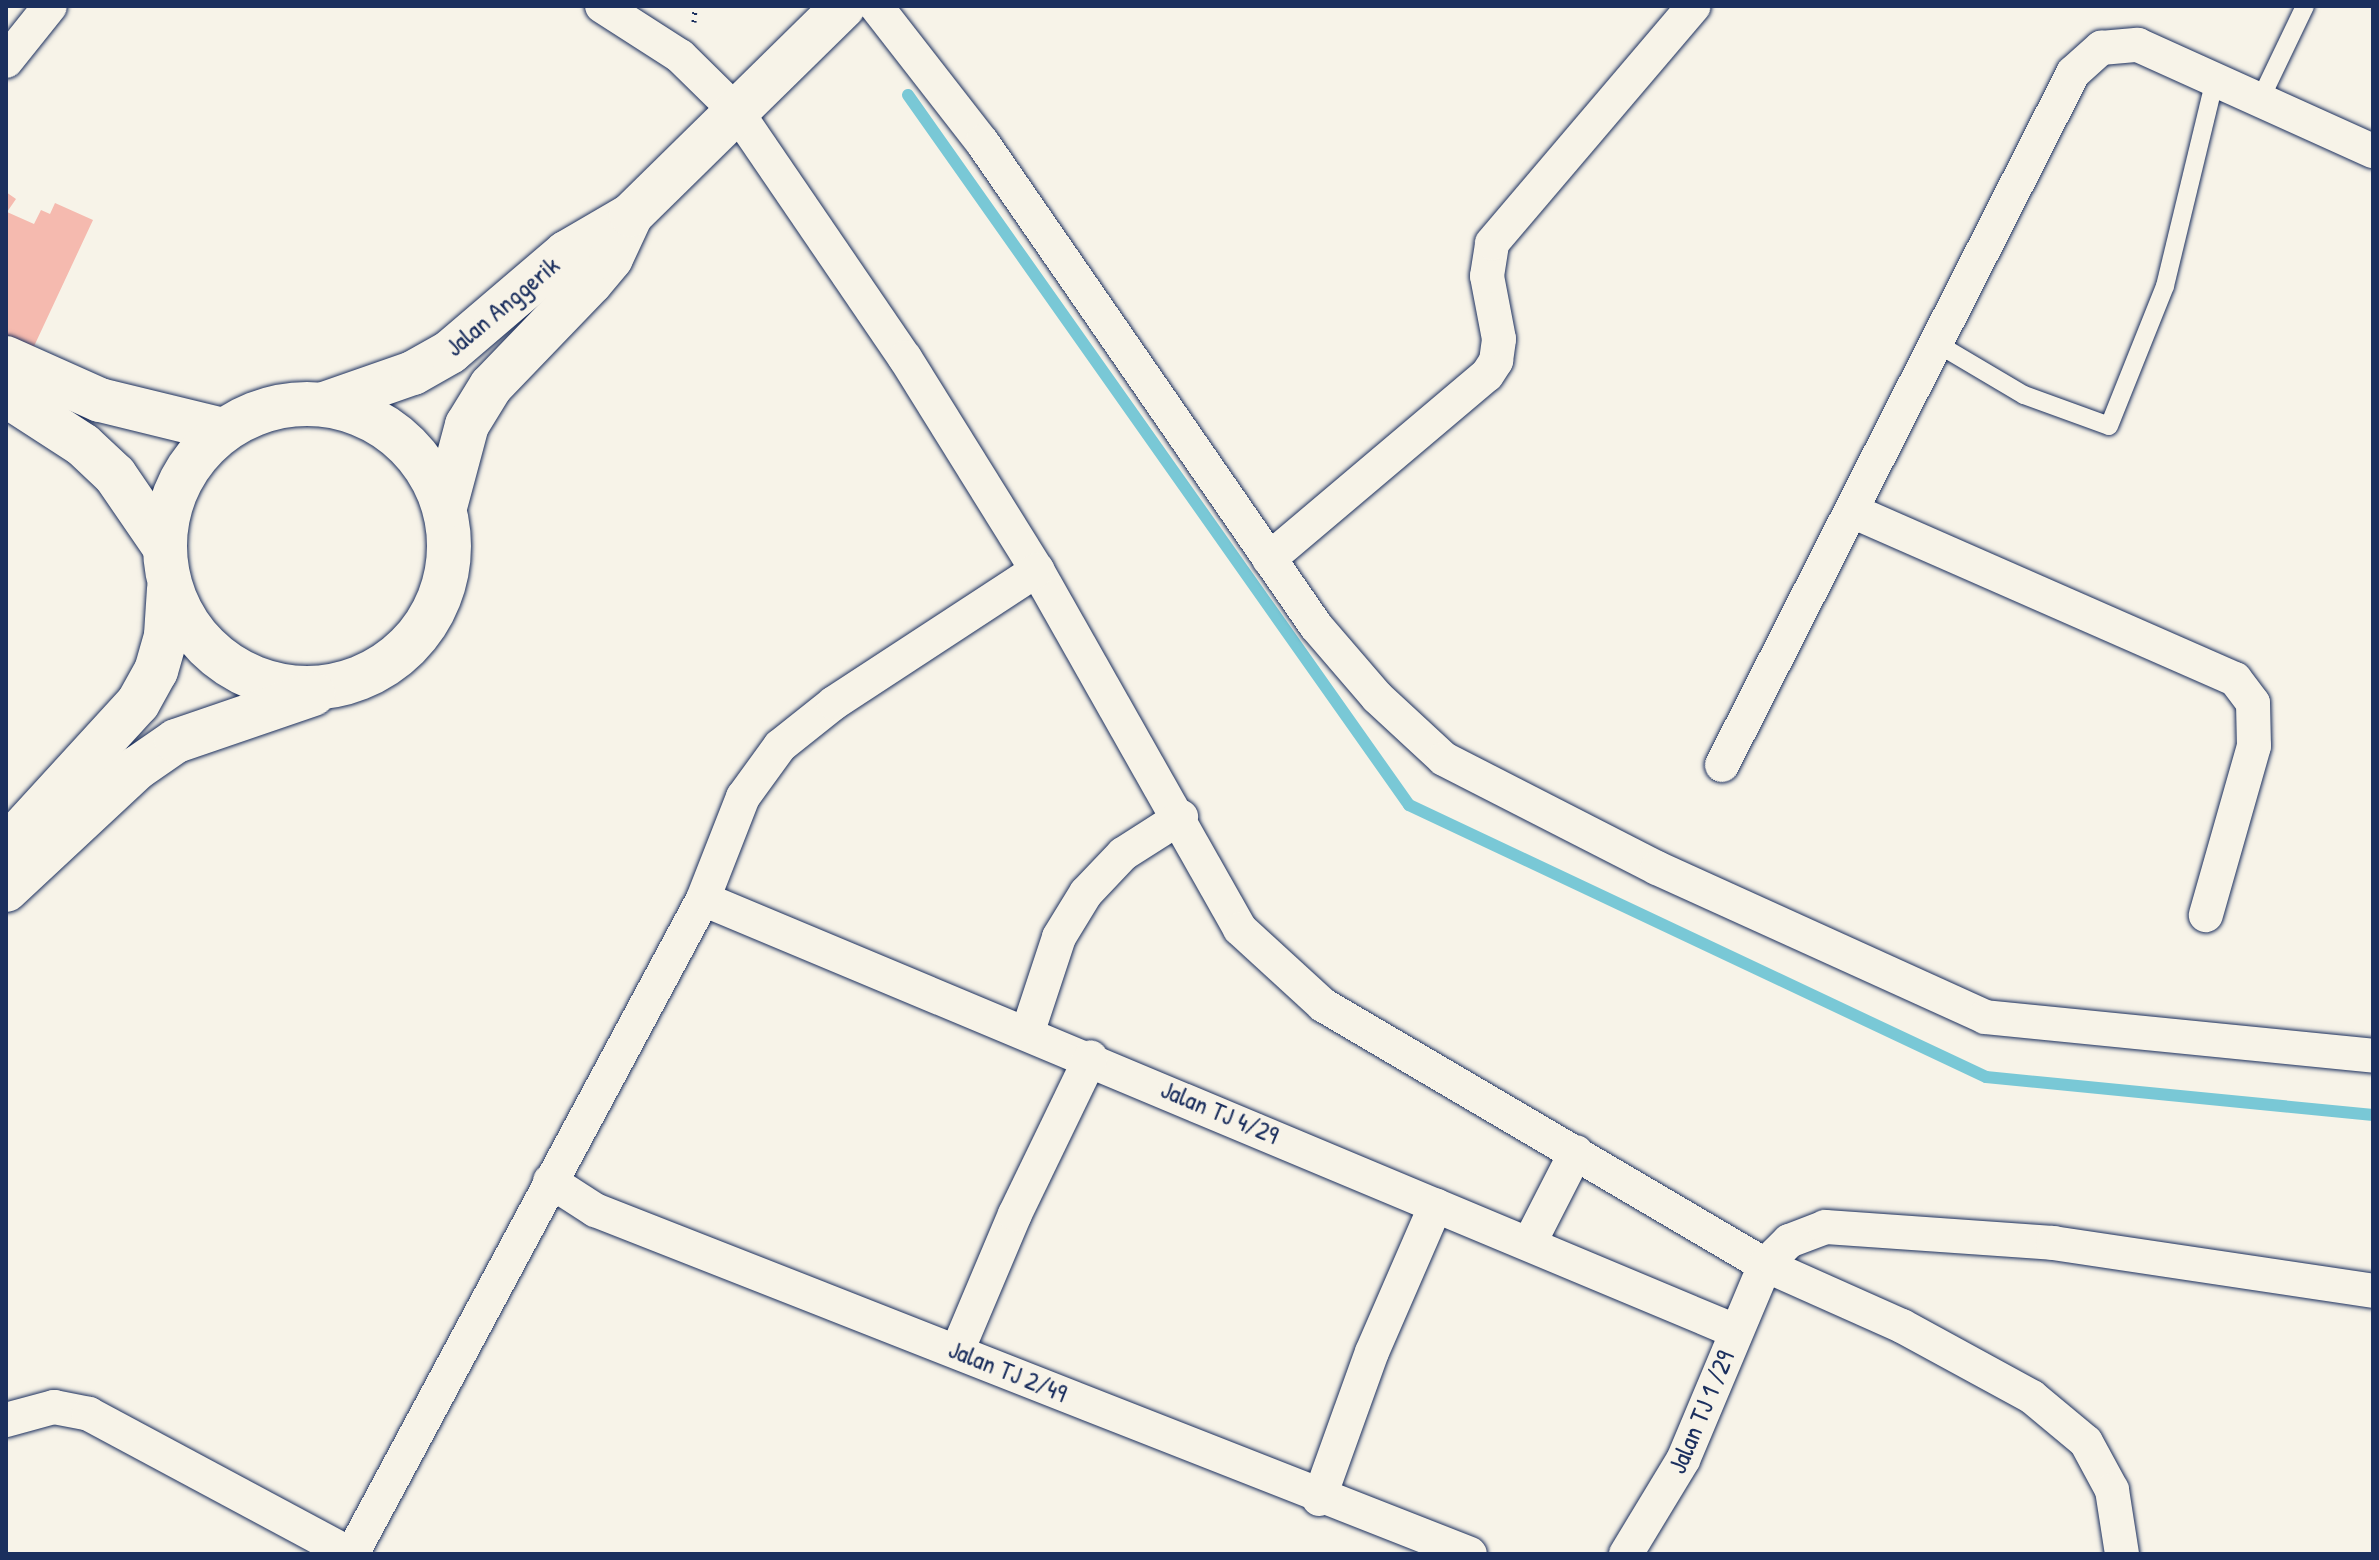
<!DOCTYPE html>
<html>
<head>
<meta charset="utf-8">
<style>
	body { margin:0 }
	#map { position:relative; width:2379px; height:1560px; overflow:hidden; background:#f7f3e8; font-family:"Patrick Hand",sans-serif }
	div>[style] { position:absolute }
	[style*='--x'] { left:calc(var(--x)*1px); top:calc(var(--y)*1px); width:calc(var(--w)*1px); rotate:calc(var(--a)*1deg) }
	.stream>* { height:12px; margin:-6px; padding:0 6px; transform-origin:6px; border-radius:6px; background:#79c8d6 }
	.building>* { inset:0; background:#f5baaf }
	.path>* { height:5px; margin-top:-2.5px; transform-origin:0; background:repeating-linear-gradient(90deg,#1b2f5e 0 2px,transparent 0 8px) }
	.roads { filter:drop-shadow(0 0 2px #1b2f5e) drop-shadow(0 0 2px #1b2f5e) }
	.service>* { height:18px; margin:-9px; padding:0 9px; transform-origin:9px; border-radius:9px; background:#f7f3e8 }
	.minor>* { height:34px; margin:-17px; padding:0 17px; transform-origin:17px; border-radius:17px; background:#f7f3e8 }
	.secondary>* { height:44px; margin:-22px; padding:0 22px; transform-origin:22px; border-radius:22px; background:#f7f3e8 }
	.secondary>.ring { margin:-22px; padding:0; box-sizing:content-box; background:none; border:44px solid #f7f3e8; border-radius:50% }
	span { translate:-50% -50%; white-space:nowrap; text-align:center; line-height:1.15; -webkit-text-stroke:7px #f7f3e8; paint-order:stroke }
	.street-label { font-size:26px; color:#1b2f5e }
	.frame { position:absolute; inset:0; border:8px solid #1b2f5e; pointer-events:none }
</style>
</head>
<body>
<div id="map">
	<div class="stream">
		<div style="--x:908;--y:95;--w:869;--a:54.79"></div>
		<div style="--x:1409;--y:805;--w:638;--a:25.24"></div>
		<div style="--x:1986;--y:1077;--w:389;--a:5.6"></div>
	</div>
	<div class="building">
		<div style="clip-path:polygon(6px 192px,16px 199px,7px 212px,34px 224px,41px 210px,50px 214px,55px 203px,93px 220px,29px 357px,6px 347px)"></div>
	</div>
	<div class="path">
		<div style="--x:694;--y:22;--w:16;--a:-86"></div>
	</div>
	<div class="roads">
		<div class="service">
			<div style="--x:2260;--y:100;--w:104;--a:-64.4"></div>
			<div style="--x:1936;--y:343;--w:102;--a:30.6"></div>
			<div style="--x:2024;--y:395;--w:90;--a:20"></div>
			<div style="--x:2109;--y:426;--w:151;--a:-68.2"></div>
			<div style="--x:2165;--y:286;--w:212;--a:-76.4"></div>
		</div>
		<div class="minor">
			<div style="--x:602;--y:6;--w:93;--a:32.7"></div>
			<div style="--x:680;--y:56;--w:80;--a:44.5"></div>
			<div style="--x:737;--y:112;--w:298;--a:55.7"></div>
			<div style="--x:905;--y:358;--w:250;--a:58.1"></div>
			<div style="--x:1037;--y:570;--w:412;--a:60.5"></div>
			<div style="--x:1240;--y:929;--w:113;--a:42.5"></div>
			<div style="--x:1323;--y:1005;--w:513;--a:30.47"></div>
			<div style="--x:1765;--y:1265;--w:150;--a:24"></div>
			<div style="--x:1902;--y:1326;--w:148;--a:28.6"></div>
			<div style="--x:2032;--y:1397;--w:70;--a:39.8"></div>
			<div style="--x:2086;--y:1442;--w:55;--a:61.6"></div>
			<div style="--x:2112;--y:1490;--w:65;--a:81.1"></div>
			<div style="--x:876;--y:6;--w:172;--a:52.1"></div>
			<div style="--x:982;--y:142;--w:588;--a:55.39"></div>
			<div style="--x:1316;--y:626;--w:94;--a:49.3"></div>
			<div style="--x:1377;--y:697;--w:91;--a:42.8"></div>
			<div style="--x:1444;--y:759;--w:239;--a:27.1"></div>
			<div style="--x:1657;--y:868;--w:360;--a:24.4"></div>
			<div style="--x:1985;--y:1017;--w:390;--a:5.7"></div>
			<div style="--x:6;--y:61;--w:70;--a:-51.3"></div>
			<div style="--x:1852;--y:511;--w:418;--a:23.7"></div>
			<div style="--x:2235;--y:679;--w:30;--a:53"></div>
			<div style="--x:2253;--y:703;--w:43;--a:88.7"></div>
			<div style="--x:2254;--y:746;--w:176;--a:105.9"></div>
			<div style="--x:1269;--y:559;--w:285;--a:-40.2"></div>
			<div style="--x:1487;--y:375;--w:17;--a:-57"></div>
			<div style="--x:1496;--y:361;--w:22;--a:-82"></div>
			<div style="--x:1499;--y:339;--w:64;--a:-100.8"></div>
			<div style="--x:1487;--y:276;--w:33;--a:-81"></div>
			<div style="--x:1492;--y:243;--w:311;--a:-49.6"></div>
			<div style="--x:1722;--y:765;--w:776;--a:-63.1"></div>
			<div style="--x:2073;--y:73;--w:38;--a:-42"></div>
			<div style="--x:2101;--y:48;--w:37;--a:-5"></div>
			<div style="--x:2138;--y:45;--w:258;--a:24.3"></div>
			<div style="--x:703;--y:899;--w:1119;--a:22.71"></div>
			<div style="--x:1028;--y:1031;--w:99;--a:-71.7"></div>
			<div style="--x:1059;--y:937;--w:52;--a:-58.5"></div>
			<div style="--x:1086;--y:893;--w:54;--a:-46.5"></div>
			<div style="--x:1123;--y:854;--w:69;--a:-32.5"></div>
			<div style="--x:550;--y:1181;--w:54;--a:32.8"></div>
			<div style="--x:595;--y:1210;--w:940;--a:21.46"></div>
			<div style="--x:1530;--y:1242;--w:101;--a:-62.9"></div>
			<div style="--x:958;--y:1349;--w:147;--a:-67.1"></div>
			<div style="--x:1015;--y:1214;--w:174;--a:-64.2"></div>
			<div style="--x:6;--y:1420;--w:50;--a:-15.2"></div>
			<div style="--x:54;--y:1407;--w:36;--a:11"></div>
			<div style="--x:89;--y:1414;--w:296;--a:28.2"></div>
			<div style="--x:1319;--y:1499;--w:156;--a:-70.2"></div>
			<div style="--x:1372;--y:1352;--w:160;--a:-66.5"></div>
			<div style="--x:352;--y:1554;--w:743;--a:-61.81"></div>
			<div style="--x:703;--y:899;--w:110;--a:-68.6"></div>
			<div style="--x:743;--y:797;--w:63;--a:-54"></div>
			<div style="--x:780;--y:746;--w:69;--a:-38.5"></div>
			<div style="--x:834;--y:703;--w:243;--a:-33.2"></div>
			<div style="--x:1626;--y:1554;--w:110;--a:-58.8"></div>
			<div style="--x:1683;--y:1460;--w:212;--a:-67.2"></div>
			<div style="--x:1765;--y:1265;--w:34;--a:-45"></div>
			<div style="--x:1789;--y:1241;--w:39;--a:-21"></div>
			<div style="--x:1825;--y:1227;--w:229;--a:4"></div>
			<div style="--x:2053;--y:1243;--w:324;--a:8.5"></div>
		</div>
		<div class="secondary">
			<div style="--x:6;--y:358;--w:103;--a:24.1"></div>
			<div style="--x:100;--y:400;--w:127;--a:13.7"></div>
			<div style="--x:6;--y:395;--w:92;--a:33"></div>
			<div style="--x:83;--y:445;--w:44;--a:43.2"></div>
			<div style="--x:115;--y:475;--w:85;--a:55.6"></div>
			<div class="ring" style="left:165px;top:404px;width:240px;height:240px"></div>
			<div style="--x:324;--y:404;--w:94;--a:-19.2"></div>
			<div style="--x:413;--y:373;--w:43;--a:-29.6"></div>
			<div style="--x:450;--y:352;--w:153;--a:-40.5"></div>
			<div style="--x:566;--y:253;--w:75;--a:-30.3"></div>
			<div style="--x:445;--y:507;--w:85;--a:-75"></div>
			<div style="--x:467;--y:425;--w:46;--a:-58.4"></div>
			<div style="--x:491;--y:386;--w:144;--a:-46.1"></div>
			<div style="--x:591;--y:282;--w:31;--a:-50"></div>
			<div style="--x:611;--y:258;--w:47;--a:-65.1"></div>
			<div style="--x:631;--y:215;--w:298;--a:-44.5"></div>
			<div style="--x:6;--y:847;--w:195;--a:-47.5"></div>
			<div style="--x:138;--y:703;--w:37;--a:-61"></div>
			<div style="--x:156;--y:671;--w:37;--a:-74"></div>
			<div style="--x:166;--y:635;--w:46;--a:-86.3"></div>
			<div style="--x:6;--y:890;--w:179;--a:-43"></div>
			<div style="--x:137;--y:768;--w:47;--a:-34.7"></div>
			<div style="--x:176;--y:741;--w:145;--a:-18.9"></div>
		</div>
	</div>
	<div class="street-label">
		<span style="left:502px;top:306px;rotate:-40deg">Jalan Anggerik</span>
		<span style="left:1220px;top:1112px;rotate:23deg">Jalan TJ 4/29</span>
		<span style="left:1008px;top:1371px;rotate:22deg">Jalan TJ 2/49</span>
		<span style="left:1701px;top:1412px;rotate:-67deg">Jalan TJ 1 /29</span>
	</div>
	<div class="frame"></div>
</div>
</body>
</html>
